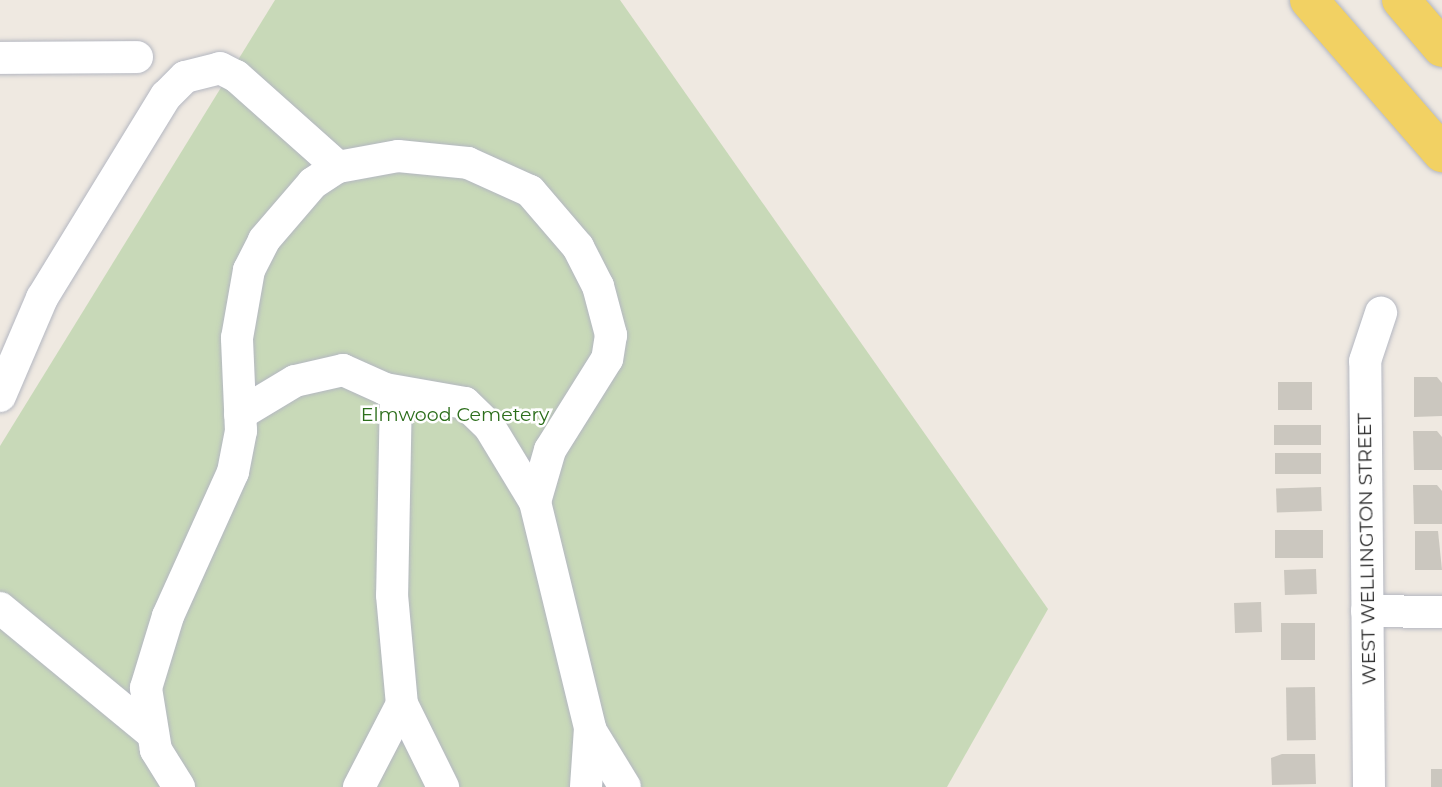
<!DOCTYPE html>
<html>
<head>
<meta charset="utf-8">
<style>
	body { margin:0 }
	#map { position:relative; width:1442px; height:787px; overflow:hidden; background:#efe9e1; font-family:Montserrat,sans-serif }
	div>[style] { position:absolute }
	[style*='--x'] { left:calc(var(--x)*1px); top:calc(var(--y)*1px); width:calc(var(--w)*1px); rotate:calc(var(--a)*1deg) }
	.cemetery>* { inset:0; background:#c8d9b8 }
	.building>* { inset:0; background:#cbc7bf; transform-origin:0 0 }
	.roads { filter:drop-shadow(0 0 2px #b4b7c1) drop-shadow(0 0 2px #b4b7c1) }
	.minor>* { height:32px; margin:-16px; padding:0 16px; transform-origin:16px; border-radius:16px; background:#fff }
	.major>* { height:38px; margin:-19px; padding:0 19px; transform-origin:19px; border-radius:19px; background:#f2d163 }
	span { translate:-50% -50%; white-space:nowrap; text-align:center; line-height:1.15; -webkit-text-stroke:5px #fff; paint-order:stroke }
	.park-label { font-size:19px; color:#2c6e1b }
	.street-label { font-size:19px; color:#2e2e2e }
</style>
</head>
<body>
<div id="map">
	<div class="cemetery">
		<div style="clip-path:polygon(275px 0,620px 0,1048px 609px,947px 787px,0 787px,0 446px)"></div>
	</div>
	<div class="building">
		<div style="clip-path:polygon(1414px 377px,1437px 377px,1442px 383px,1442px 416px,1414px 417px)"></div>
		<div style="left:1312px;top:382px;width:28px;height:34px;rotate:90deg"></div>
		<div style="left:1321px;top:425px;width:20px;height:47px;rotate:90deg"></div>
		<div style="clip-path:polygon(1413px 431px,1437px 431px,1442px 437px,1442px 470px,1414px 470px)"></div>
		<div style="left:1321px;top:453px;width:21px;height:46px;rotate:90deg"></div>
		<div style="clip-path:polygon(1413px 485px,1437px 485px,1442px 491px,1442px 524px,1414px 524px)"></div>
		<div style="left:1321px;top:487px;width:24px;height:45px;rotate:88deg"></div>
		<div style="left:1323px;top:530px;width:28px;height:48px;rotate:90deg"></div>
		<div style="clip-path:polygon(1415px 531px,1438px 531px,1442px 570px,1415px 570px)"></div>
		<div style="left:1316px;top:569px;width:25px;height:32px;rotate:88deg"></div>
		<div style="left:1261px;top:602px;width:30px;height:27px;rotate:88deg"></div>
		<div style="left:1315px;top:623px;width:37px;height:34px;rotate:90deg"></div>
		<div style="left:1315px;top:687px;width:53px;height:29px;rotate:89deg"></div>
		<div style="clip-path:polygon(1282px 754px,1315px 754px,1316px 784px,1272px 785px,1271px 758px)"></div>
		<div style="left:1431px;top:769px;width:11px;height:18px"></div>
	</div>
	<div class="roads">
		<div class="minor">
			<div style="--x:0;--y:58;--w:137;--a:-0.4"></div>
			<div style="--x:396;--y:392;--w:203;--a:91.1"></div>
			<div style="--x:392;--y:595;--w:109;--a:84.8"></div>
			<div style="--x:402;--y:704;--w:93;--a:63.7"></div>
			<div style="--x:0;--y:396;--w:107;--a:-66.8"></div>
			<div style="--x:42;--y:298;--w:237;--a:-58.5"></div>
			<div style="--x:166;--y:96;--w:27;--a:-45"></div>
			<div style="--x:185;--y:77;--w:36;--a:-14"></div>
			<div style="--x:220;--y:68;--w:18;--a:27"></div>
			<div style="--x:236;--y:76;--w:137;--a:41.7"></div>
			<div style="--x:240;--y:414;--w:64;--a:-31"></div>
			<div style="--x:295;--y:381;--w:49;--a:-12.9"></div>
			<div style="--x:343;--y:370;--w:46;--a:24.3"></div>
			<div style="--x:385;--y:389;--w:81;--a:9.9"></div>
			<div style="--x:465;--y:403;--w:33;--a:44"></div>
			<div style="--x:489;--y:426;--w:89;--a:58.8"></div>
			<div style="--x:0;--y:608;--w:193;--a:39.5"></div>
			<div style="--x:1367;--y:611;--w:75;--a:0.8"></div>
			<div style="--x:592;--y:733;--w:63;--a:58.6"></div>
			<div style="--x:179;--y:787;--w:44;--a:-121.9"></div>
			<div style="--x:156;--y:750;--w:63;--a:-99.2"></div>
			<div style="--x:146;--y:688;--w:75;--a:-73"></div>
			<div style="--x:168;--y:616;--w:158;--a:-65.7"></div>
			<div style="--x:233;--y:472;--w:42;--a:-79"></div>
			<div style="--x:241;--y:431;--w:93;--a:-92.5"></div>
			<div style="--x:237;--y:338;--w:69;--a:-80"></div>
			<div style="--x:249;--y:270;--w:34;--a:-63"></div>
			<div style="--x:264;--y:240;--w:75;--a:-49.3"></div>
			<div style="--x:313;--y:183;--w:30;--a:-33"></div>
			<div style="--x:338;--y:167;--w:61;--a:-10.4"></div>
			<div style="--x:398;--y:156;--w:70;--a:5.7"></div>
			<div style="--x:468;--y:163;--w:68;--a:24.3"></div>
			<div style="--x:530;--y:191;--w:74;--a:49.4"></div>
			<div style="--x:578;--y:247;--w:44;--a:62.9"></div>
			<div style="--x:598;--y:286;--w:51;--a:75.1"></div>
			<div style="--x:611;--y:335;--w:24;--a:99"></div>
			<div style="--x:607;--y:359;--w:107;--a:122.1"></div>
			<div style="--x:550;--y:450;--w:54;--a:106.1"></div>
			<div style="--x:535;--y:502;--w:233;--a:76.3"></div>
			<div style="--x:590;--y:728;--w:59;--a:93.9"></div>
			<div style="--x:359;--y:787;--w:93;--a:-62.6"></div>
			<div style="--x:1369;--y:787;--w:426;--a:-90.5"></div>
			<div style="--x:1365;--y:361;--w:51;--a:-71.6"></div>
		</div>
		<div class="major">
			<div style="--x:1309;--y:0;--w:203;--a:49"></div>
			<div style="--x:1401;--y:0;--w:63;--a:49.5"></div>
		</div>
	</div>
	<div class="park-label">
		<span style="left:455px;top:415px">Elmwood Cemetery</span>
	</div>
	<div class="street-label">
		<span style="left:1367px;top:549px;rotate:-91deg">WEST WELLINGTON STREET</span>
	</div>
</div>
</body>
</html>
